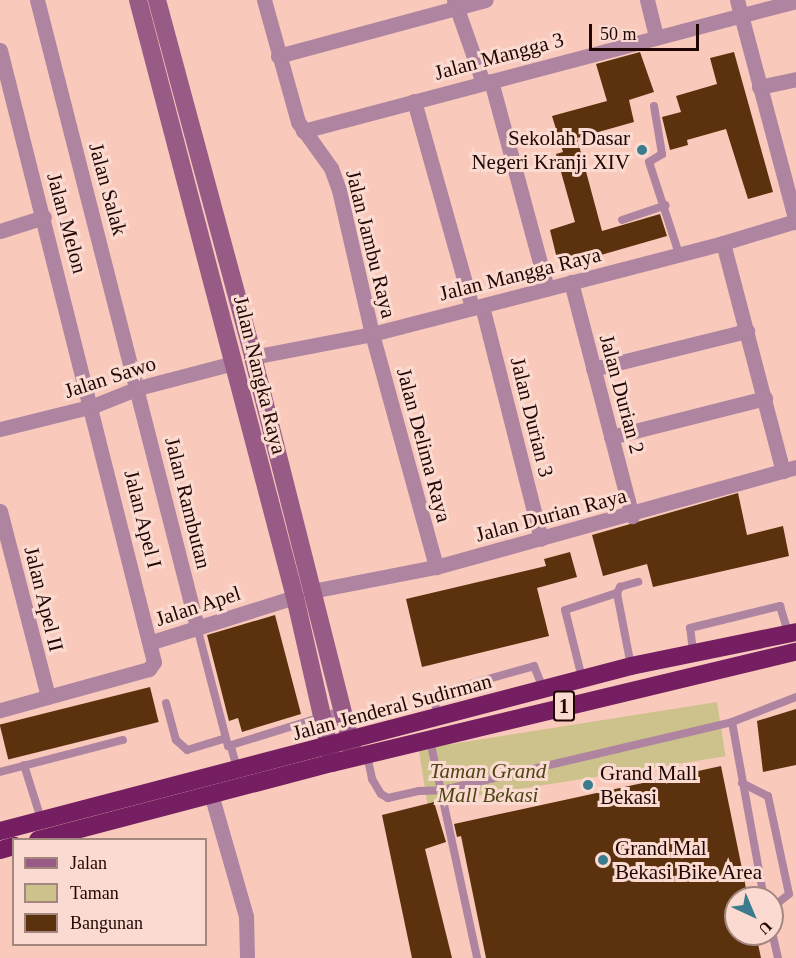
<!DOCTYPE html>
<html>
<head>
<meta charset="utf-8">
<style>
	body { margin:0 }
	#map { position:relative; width:796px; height:958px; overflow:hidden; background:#f9cabb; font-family:Georgia,serif }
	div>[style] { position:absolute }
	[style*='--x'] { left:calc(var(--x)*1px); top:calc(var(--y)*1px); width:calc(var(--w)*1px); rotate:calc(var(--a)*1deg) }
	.green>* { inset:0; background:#cdc28b; transform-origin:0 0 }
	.building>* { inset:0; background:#5b320d; transform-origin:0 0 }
	.lane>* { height:8px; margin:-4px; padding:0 4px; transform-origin:4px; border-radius:4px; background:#ae84a1 }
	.street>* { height:15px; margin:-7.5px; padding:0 7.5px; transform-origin:7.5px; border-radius:7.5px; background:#ae84a1 }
	.secondary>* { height:18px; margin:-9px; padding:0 9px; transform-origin:9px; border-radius:9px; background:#975b86 }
	.highway>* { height:18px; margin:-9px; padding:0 9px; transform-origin:9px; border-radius:9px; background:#751f62 }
	.dots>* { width:16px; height:16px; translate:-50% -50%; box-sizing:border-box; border:3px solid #fbdbd1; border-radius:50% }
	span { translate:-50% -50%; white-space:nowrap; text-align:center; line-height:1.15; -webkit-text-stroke:6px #fbdbd1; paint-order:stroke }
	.shield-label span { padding:2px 4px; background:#fbdbd1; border:2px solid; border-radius:4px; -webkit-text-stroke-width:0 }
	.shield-label { font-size:20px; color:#200602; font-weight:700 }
	.street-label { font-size:21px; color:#200602 }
	.poi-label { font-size:21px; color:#200602 }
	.right { translate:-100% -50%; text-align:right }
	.left { translate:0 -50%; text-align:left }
	.park-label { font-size:21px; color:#4e4514; font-style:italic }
	.legend { position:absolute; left:12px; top:838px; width:195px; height:108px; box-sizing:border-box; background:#fbdbd1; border:2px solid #a3867e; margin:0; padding:8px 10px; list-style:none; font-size:18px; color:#200602 }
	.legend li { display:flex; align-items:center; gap:12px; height:30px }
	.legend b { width:30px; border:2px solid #a3867e }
	.north { position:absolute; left:724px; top:886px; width:60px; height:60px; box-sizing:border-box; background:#fbdbd1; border:2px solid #a3867e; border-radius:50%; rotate:136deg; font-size:16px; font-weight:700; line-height:24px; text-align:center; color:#200602 }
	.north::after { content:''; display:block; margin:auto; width:21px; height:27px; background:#3a7b8d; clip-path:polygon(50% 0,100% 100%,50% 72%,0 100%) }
	.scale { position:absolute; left:589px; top:24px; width:110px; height:27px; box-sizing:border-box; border:3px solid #200602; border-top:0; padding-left:8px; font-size:18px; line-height:21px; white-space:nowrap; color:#200602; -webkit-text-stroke:4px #fbdbd1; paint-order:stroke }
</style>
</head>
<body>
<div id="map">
	<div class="green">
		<div style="left:717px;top:702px;width:55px;height:302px;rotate:81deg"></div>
	</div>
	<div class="building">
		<div style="clip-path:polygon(640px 52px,654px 92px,629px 100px,634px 122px,577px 138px,602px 231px,660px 214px,667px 236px,559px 267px,550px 230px,575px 222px,556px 154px,563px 152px,552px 116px,607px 101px,596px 64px)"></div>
		<div style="clip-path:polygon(734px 52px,773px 192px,748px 199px,726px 129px,687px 140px,688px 145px,670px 150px,662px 117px,681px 112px,676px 96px,717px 84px,710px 58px)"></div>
		<div style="clip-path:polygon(738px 493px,747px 535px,783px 526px,789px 556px,653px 587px,647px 564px,603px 576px,592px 535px)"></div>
		<div style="clip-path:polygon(570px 552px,577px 577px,537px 588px,549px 636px,422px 667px,406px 599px,546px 566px,544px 559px)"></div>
		<div style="clip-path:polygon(275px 615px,301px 714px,242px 732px,238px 718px,229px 721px,207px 635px)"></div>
		<div style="left:150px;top:687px;width:36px;height:155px;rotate:76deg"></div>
		<div style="clip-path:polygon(796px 709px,796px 765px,763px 772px,757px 721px)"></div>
		<div style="clip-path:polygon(721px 766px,748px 898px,736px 898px,736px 934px,756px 934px,761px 958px,486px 958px,461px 836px,457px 837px,454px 824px)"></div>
		<div style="clip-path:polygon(434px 802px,446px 842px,425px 849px,452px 958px,412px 958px,382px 815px)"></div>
	</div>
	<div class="lane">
		<div style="--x:654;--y:106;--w:49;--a:80.5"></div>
		<div style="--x:662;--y:154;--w:15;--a:148"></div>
		<div style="--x:649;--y:162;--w:97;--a:71.9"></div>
		<div style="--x:622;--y:220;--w:46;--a:-18.8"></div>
		<div style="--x:197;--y:627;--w:123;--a:75.4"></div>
		<div style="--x:228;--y:746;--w:118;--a:-17.2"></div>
		<div style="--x:693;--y:651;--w:23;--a:-97"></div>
		<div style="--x:690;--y:628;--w:93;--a:-13.7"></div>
		<div style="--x:780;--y:606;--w:27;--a:73"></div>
		<div style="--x:631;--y:666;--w:74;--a:-100.9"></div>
		<div style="--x:617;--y:593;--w:7;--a:-63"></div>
		<div style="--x:620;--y:587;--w:19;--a:-16"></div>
		<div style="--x:582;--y:678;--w:70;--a:-104"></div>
		<div style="--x:565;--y:610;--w:55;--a:-18.1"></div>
		<div style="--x:166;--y:703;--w:38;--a:75"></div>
		<div style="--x:176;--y:740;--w:15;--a:42"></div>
		<div style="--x:187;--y:750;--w:39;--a:-17"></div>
		<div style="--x:437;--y:716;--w:22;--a:-98"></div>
		<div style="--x:434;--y:694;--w:104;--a:-15.6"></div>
		<div style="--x:534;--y:666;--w:24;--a:68"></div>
		<div style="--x:732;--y:722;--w:179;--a:79.7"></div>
		<div style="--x:430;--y:740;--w:223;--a:77.8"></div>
		<div style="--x:231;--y:747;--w:22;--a:74"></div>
		<div style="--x:367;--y:755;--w:25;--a:78"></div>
		<div style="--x:372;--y:779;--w:17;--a:59"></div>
		<div style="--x:381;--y:794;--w:8;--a:30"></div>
		<div style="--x:388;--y:798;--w:32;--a:-13"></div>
		<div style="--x:419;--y:791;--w:24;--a:-2"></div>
		<div style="--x:443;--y:790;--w:297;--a:-13.2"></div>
		<div style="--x:732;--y:722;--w:69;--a:-21.3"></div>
		<div style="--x:24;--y:765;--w:57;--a:72.5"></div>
		<div style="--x:0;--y:772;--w:127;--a:-14.6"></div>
		<div style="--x:742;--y:783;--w:29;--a:27"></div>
		<div style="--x:768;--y:796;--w:100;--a:77.9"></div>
		<div style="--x:789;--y:894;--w:22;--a:141"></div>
		<div style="--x:772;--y:932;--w:27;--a:77"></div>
	</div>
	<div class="street">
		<div style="--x:37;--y:0;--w:647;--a:75.68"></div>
		<div style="--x:264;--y:0;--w:127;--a:74.4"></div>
		<div style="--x:298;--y:122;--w:57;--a:54.3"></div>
		<div style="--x:331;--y:168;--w:23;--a:70"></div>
		<div style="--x:339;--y:190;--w:148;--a:77.1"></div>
		<div style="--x:372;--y:334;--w:242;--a:74.6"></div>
		<div style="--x:454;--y:0;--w:88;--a:70.7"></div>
		<div style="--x:647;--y:0;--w:36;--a:76"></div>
		<div style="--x:737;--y:0;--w:230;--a:75.1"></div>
		<div style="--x:0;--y:50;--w:631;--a:75.88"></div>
		<div style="--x:154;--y:662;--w:9;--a:126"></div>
		<div style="--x:149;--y:669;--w:155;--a:164.6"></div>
		<div style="--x:278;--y:56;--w:215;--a:-15.1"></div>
		<div style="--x:491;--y:81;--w:215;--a:74.9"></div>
		<div style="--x:759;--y:87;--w:38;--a:-12"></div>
		<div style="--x:414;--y:101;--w:215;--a:74.3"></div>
		<div style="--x:303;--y:131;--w:510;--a:-14.77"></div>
		<div style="--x:0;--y:231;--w:46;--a:-17.7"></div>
		<div style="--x:723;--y:243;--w:236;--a:75.3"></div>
		<div style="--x:571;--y:282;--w:242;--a:75.4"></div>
		<div style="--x:482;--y:306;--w:240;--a:75.8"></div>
		<div style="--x:253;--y:357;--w:121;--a:-10.9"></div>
		<div style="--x:372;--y:334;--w:363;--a:-14.5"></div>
		<div style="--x:723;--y:243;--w:76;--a:-16.8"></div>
		<div style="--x:593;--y:369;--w:159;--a:-13.9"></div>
		<div style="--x:0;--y:429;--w:96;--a:-13.9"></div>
		<div style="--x:93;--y:406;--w:48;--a:-21.8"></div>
		<div style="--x:138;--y:388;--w:98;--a:-14.7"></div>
		<div style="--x:611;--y:437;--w:159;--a:-14.2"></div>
		<div style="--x:0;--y:511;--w:192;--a:75.5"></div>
		<div style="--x:312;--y:591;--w:126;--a:-11"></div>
		<div style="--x:436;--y:567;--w:374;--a:-15.5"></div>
		<div style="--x:152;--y:642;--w:150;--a:-17.5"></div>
		<div style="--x:211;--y:794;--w:127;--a:74"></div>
		<div style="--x:246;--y:916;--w:42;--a:88.6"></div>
	</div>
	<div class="secondary">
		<div style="--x:138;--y:0;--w:617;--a:75.27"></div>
		<div style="--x:295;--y:597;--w:167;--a:77.2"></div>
		<div style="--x:157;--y:0;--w:370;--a:74.9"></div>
		<div style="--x:253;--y:357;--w:408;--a:75.8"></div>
	</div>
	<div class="highway">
		<div style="--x:0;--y:831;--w:652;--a:-14.65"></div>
		<div style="--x:631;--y:666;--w:168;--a:-11.6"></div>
		<div style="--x:38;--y:840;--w:304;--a:-14.7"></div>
		<div style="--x:332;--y:763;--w:477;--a:-13.5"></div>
		<div style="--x:0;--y:850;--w:15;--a:-16"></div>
	</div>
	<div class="dots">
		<div style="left:642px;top:150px;background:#3a7b8d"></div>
		<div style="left:588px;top:785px;background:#3a7b8d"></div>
		<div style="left:603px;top:860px;background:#3a7b8d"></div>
	</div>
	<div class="shield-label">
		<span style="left:564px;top:706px">1</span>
	</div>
	<div class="street-label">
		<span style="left:499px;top:56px;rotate:-15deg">Jalan Mangga 3</span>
		<span style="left:108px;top:189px;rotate:75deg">Jalan Salak</span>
		<span style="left:67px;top:223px;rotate:75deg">Jalan Melon</span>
		<span style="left:371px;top:244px;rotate:76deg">Jalan Jambu Raya</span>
		<span style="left:520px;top:274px;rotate:-14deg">Jalan Mangga Raya</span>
		<span style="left:260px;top:375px;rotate:76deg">Jalan Nangka Raya</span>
		<span style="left:110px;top:377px;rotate:-18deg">Jalan Sawo</span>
		<span style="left:622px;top:394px;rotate:75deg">Jalan Durian 2</span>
		<span style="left:532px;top:417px;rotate:76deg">Jalan Durian 3</span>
		<span style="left:424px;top:445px;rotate:75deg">Jalan Delima Raya</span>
		<span style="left:188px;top:503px;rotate:76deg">Jalan Rambutan</span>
		<span style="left:551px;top:515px;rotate:-15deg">Jalan Durian Raya</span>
		<span style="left:143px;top:519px;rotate:76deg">Jalan Apel I</span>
		<span style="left:44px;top:599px;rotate:76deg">Jalan Apel II</span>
		<span style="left:198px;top:606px;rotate:-18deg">Jalan Apel</span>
		<span style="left:392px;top:707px;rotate:-15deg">Jalan Jenderal Sudirman</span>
	</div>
	<div class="poi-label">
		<span class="right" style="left:630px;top:150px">Sekolah Dasar<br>Negeri Kranji XIV</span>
		<span class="left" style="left:600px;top:785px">Grand Mall<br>Bekasi</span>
		<span class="left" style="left:615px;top:860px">Grand Mal<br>Bekasi Bike Area</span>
	</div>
	<div class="park-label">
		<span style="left:488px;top:783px">Taman Grand<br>Mall Bekasi</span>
	</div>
	<ul class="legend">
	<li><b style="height:8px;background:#975b86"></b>Jalan</li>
	<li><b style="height:16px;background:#cdc28b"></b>Taman</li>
	<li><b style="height:16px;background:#5b320d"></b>Bangunan</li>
	</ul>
	<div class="north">U</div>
	<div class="scale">50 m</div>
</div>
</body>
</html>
